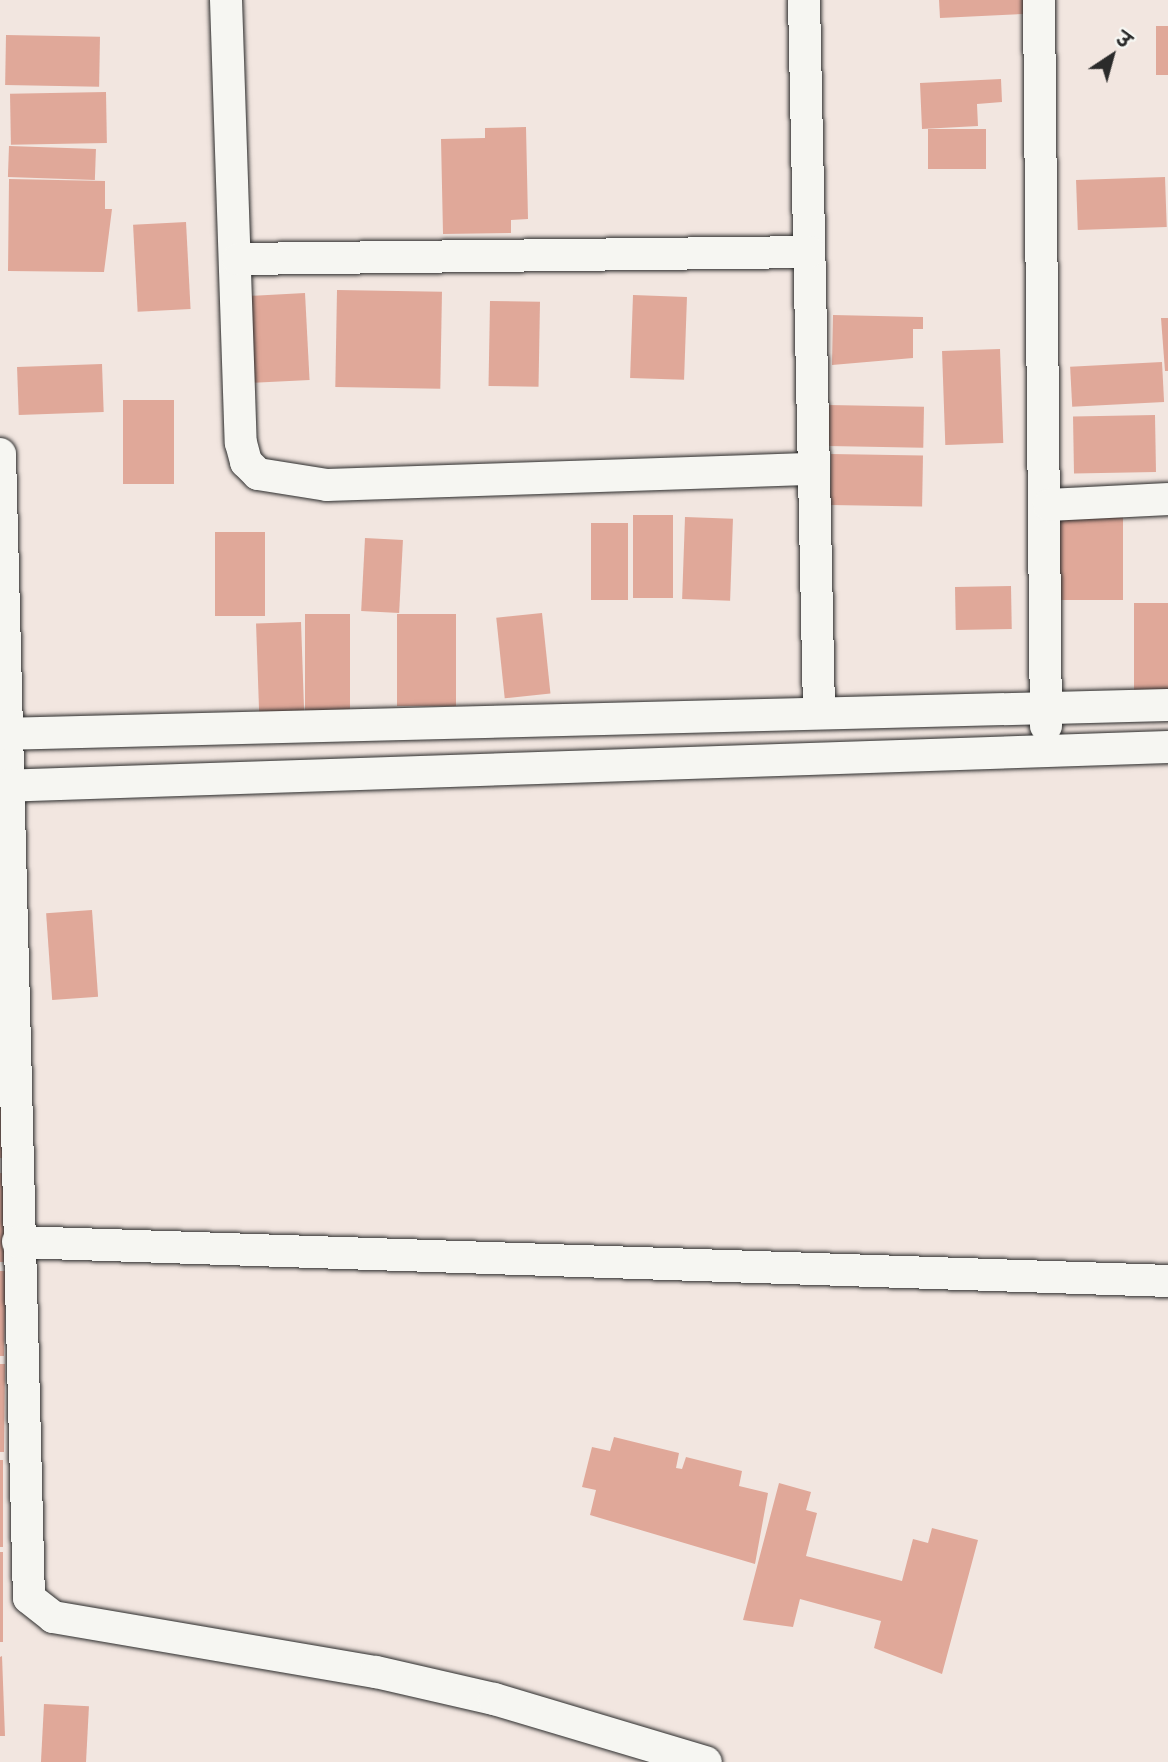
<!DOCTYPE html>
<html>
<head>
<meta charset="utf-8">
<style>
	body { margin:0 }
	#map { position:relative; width:1168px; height:1762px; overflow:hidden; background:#f2e6e0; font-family:"Playpen Sans","Playpen Sans Deva",sans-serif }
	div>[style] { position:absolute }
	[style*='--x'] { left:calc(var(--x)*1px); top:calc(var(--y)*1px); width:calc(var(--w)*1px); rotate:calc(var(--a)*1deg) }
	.building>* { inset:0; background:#e0a899; transform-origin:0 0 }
	.roads { filter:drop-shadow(0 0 2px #2b2b2b) drop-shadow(0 0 2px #2b2b2b) }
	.minor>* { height:32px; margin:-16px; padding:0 16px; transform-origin:16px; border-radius:16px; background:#f6f6f2 }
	span { translate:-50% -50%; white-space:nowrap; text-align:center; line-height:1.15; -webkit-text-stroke:5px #f6f6f2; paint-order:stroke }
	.north { position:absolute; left:1077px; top:21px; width:70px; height:70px; -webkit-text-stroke:5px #f6f6f2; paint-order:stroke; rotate:36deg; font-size:19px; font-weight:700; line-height:28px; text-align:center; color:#2b2b2b }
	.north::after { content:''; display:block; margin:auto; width:24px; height:32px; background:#2b2b2b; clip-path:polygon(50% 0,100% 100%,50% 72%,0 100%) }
</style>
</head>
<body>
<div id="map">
	<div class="building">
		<div style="clip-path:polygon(939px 0,1023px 0,1023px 14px,940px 18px)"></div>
		<div style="left:1168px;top:26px;width:49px;height:12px;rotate:90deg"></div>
		<div style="left:6px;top:35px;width:94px;height:50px;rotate:1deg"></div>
		<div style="clip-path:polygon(1001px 79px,1002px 102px,977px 104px,978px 126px,922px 129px,920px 83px)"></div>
		<div style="left:106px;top:92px;width:51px;height:96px;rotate:89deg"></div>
		<div style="clip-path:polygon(526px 127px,528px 219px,511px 220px,511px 233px,443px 234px,441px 139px,485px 138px,485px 128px)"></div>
		<div style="left:986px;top:129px;width:40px;height:58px;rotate:90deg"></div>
		<div style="left:9px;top:146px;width:87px;height:31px;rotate:2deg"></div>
		<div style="left:1165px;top:177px;width:50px;height:89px;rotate:88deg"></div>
		<div style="clip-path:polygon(9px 179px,105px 181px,105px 209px,112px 209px,104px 272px,8px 271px)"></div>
		<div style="left:186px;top:222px;width:87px;height:53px;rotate:87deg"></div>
		<div style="left:337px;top:290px;width:105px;height:97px;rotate:1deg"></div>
		<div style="left:305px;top:293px;width:87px;height:57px;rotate:87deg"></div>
		<div style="left:633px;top:295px;width:54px;height:83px;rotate:2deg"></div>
		<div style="left:490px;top:301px;width:50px;height:85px;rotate:1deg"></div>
		<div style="clip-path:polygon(833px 315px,923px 317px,923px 329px,913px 329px,913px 358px,832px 365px)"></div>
		<div style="clip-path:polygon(1161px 318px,1168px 318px,1168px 371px,1165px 371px)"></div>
		<div style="left:1000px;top:349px;width:94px;height:58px;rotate:88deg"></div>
		<div style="left:1162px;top:362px;width:40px;height:92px;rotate:87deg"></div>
		<div style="left:102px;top:364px;width:48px;height:85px;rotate:88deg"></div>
		<div style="left:123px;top:400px;width:51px;height:84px"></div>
		<div style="left:829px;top:405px;width:95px;height:41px;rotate:1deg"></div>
		<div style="left:1155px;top:415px;width:57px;height:82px;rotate:89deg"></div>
		<div style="left:831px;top:454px;width:92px;height:51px;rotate:1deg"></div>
		<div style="left:1060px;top:513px;width:63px;height:87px"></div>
		<div style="left:633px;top:515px;width:40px;height:83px"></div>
		<div style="left:685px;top:517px;width:48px;height:82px;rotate:2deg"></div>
		<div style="left:591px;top:523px;width:37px;height:77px"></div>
		<div style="left:215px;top:532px;width:50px;height:84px"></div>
		<div style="left:365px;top:538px;width:38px;height:73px;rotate:3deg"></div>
		<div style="left:1011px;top:586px;width:43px;height:56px;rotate:89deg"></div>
		<div style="left:1168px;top:603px;width:90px;height:34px;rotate:90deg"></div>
		<div style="left:542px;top:613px;width:81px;height:46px;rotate:84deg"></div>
		<div style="left:305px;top:614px;width:45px;height:97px"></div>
		<div style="left:397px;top:614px;width:59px;height:92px"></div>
		<div style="left:301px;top:622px;width:90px;height:45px;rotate:88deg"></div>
		<div style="left:92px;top:910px;width:87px;height:46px;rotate:86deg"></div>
		<div style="clip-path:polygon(0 1084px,5px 1085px,2px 1158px,0 1158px)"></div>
		<div style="left:0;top:1173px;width:4px;height:89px"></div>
		<div style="clip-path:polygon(0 1271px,6px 1271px,4px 1356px,0 1356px)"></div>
		<div style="clip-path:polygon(0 1364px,5px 1364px,4px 1452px,0 1452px)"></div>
		<div style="clip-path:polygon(614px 1437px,679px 1453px,676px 1468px,682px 1469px,686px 1457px,742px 1471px,739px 1486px,768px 1493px,755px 1564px,590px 1515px,596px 1490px,582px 1487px,592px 1447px,610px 1451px)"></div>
		<div style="left:0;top:1460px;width:3px;height:87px"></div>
		<div style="clip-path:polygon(779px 1483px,811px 1492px,806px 1510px,817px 1513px,806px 1556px,902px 1581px,913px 1539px,928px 1543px,932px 1528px,978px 1540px,942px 1674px,874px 1648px,881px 1621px,800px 1599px,793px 1627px,743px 1620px)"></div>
		<div style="left:0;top:1552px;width:3px;height:90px"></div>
		<div style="clip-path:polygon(2px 1656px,5px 1736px,0 1736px,0 1657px)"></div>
		<div style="left:44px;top:1704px;width:45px;height:58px;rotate:3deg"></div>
	</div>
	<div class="roads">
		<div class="minor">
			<div style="--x:226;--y:0;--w:443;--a:88.1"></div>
			<div style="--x:241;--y:443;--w:20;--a:75"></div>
			<div style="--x:246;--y:462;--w:17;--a:45"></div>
			<div style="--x:258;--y:474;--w:70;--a:9.1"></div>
			<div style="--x:327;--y:485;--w:487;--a:-1.9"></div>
			<div style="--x:804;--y:0;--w:712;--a:88.79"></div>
			<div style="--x:1039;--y:0;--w:726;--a:89.45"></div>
			<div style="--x:238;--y:259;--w:571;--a:-0.7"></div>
			<div style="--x:0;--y:454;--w:1144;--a:88.55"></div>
			<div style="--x:29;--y:1598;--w:31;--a:38"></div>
			<div style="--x:53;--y:1617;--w:328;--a:9.7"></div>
			<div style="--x:376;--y:1672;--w:121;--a:12.9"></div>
			<div style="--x:494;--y:1699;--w:221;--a:16.6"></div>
			<div style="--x:1049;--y:505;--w:119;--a:-2.9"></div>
			<div style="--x:0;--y:734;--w:1168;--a:-1.42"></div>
			<div style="--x:0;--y:786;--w:1169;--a:-1.91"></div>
			<div style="--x:18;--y:1242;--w:1151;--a:1.94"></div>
		</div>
	</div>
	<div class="north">उ</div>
</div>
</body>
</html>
